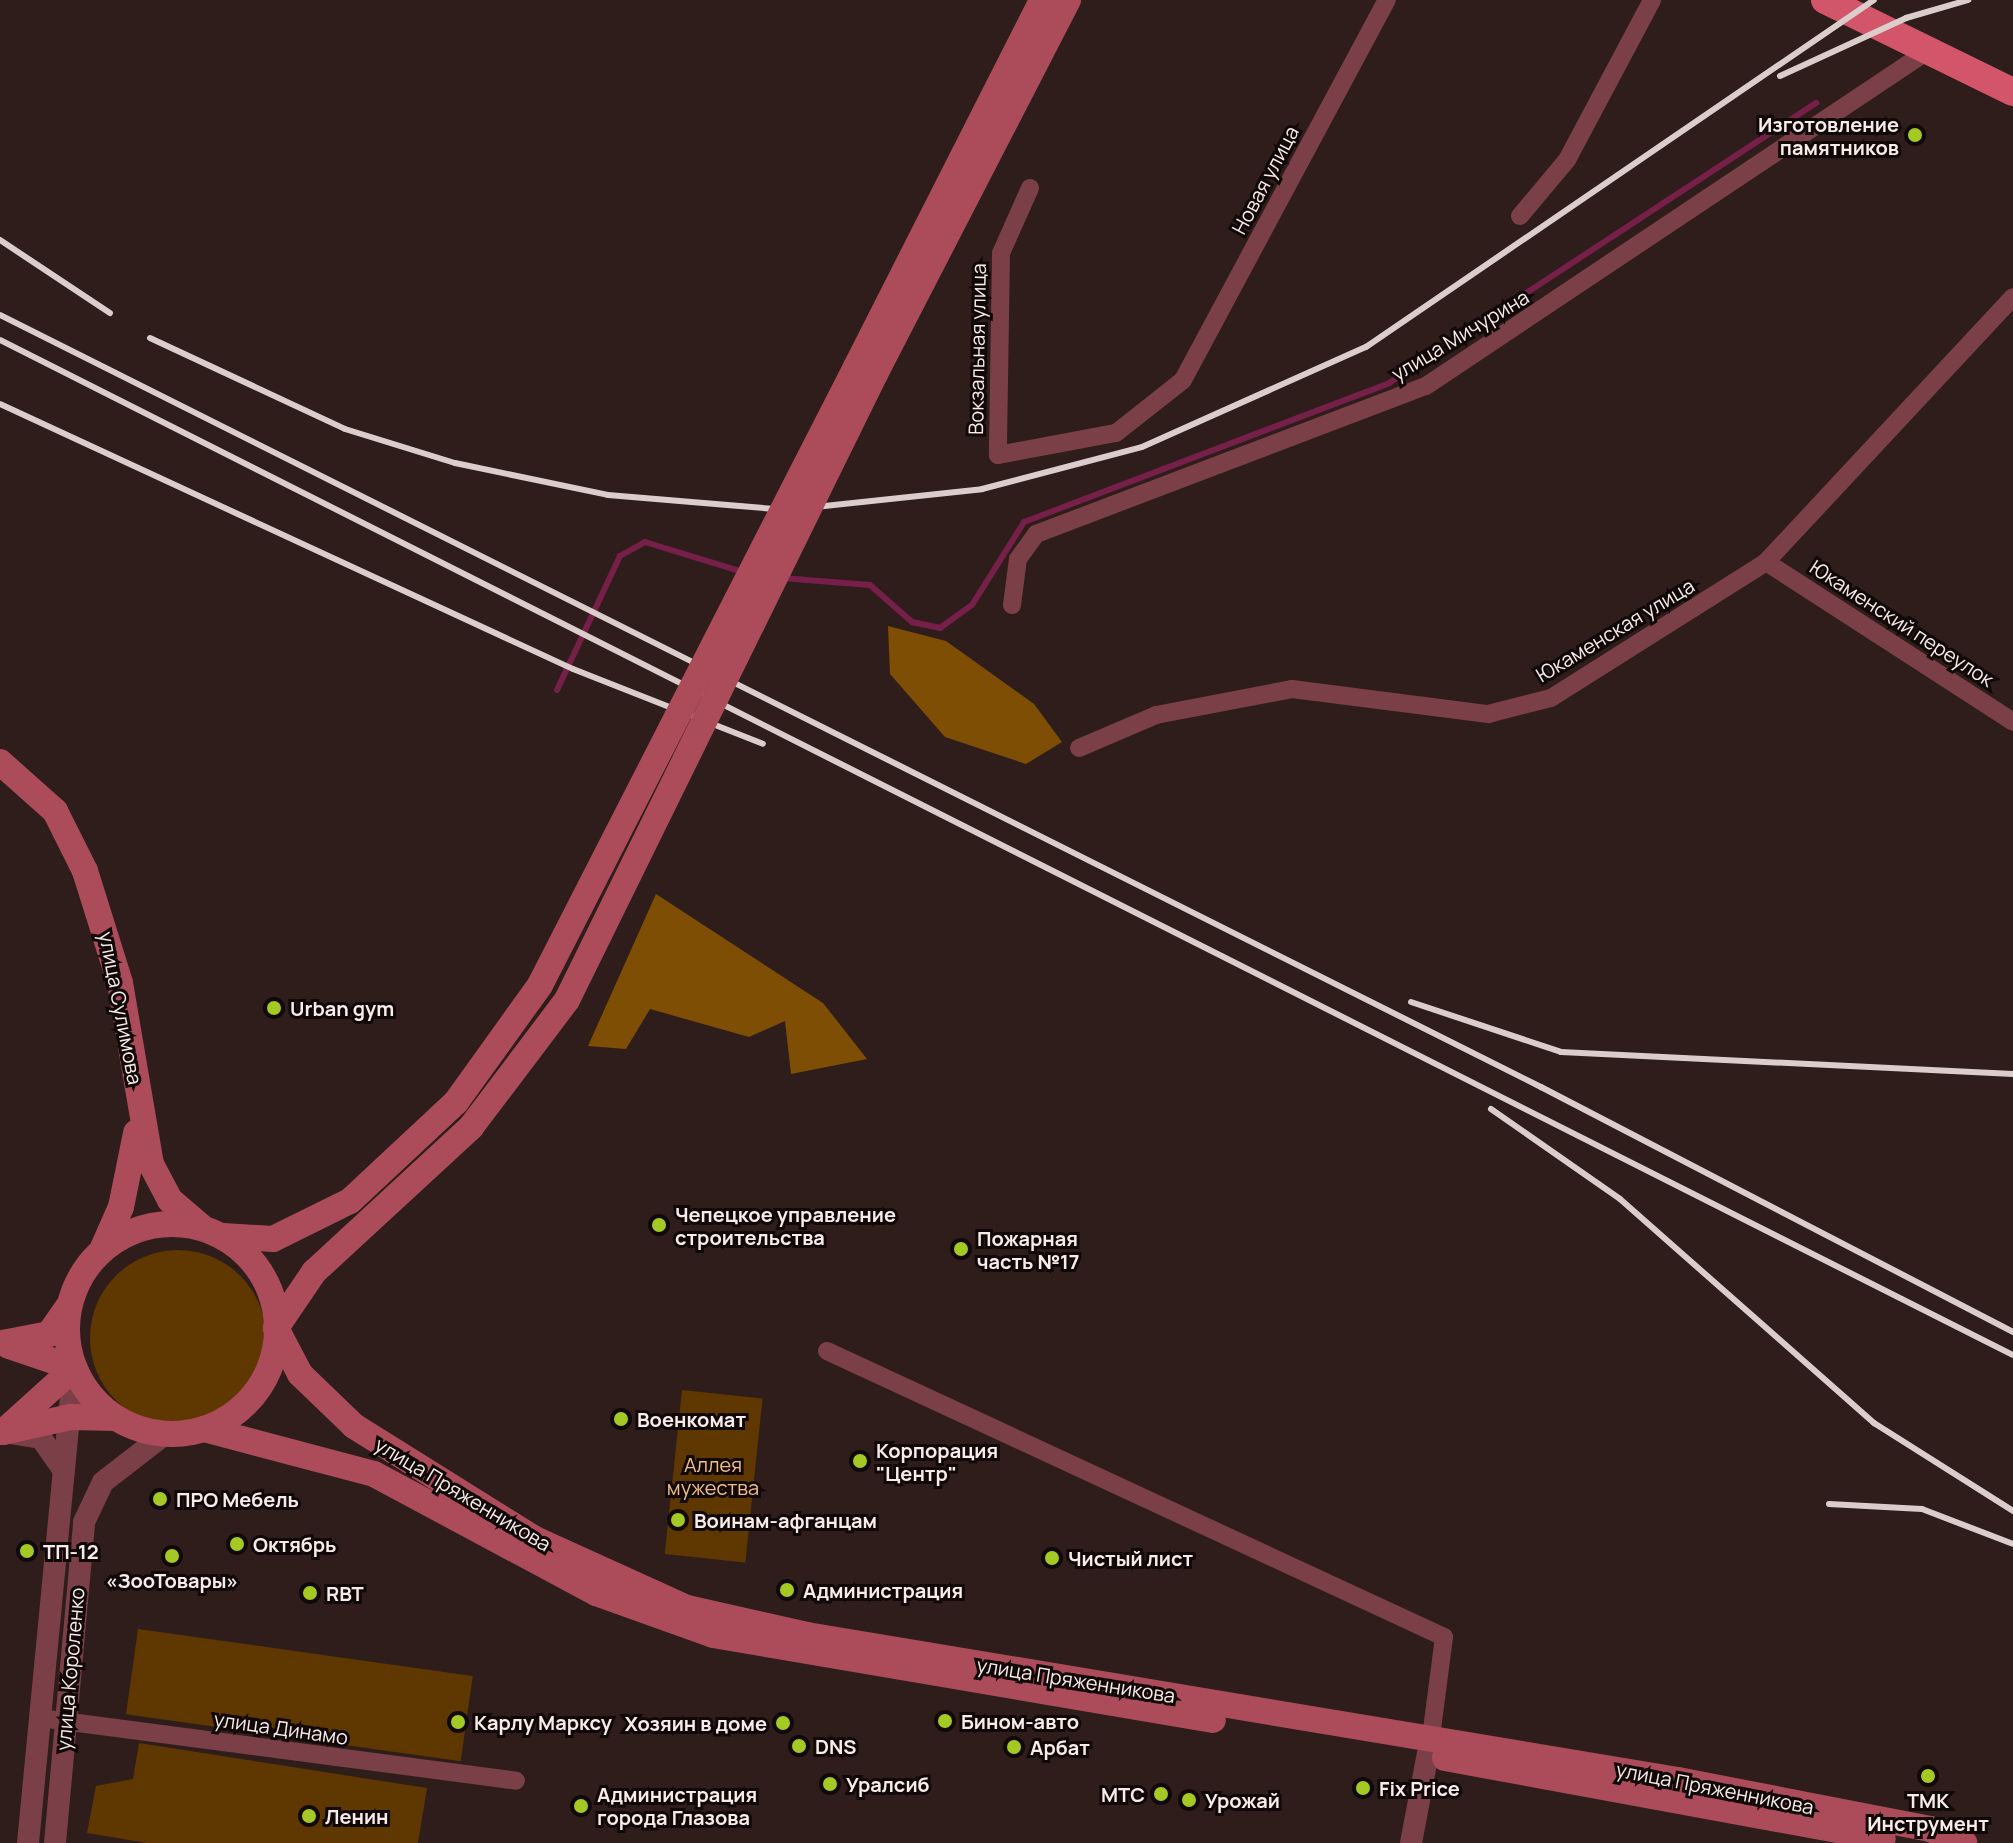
<!DOCTYPE html>
<html>
<head>
<meta charset="utf-8">
<style>
	body { margin:0 }
	#map { position:relative; width:2013px; height:1843px; overflow:hidden; background:#2e1d1a; font-family:Manrope,sans-serif }
	div>[style] { position:absolute }
	[style*='--x'] { left:calc(var(--x)*1px); top:calc(var(--y)*1px); width:calc(var(--w)*1px); rotate:calc(var(--a)*1deg) }
	.green>* { inset:0; background:#5f3801; transform-origin:0 0 }
	.round { border-radius:50% }
	.forest>* { inset:0; background:#7f4e05 }
	.stream>* { height:6px; margin:-3px; padding:0 3px; transform-origin:3px; border-radius:3px; background:#751f49 }
	.minor>* { height:18px; margin:-9px; padding:0 9px; transform-origin:9px; border-radius:9px; background:#7b3f47 }
	.tertiary>* { height:22px; margin:-11px; padding:0 11px; transform-origin:11px; border-radius:11px; background:#7b3f47 }
	.secondary>* { height:26px; margin:-13px; padding:0 13px; transform-origin:13px; border-radius:13px; background:#ac4c5b }
	.secondary>.ring { margin:-13px; padding:0; box-sizing:content-box; background:none; border:26px solid #ac4c5b; border-radius:50% }
	.primary>* { height:28px; margin:-14px; padding:0 14px; transform-origin:14px; border-radius:14px; background:#d2556a }
	.rail>* { height:6px; margin:-3px; padding:0 3px; transform-origin:3px; border-radius:3px; background:#dacdcb }
	.secondary-bridge>* { height:26px; margin:-13px; padding:0 13px; transform-origin:13px; border-radius:13px; background:#ac4c5b }
	.dots>* { width:22px; height:22px; translate:-50% -50%; box-sizing:border-box; border:4px solid #110908; border-radius:50% }
	span { translate:-50% -50%; white-space:nowrap; text-align:center; line-height:1.15; -webkit-text-stroke:6px #110908; paint-order:stroke }
	.poi-label { font-size:20px; color:#f8ebe9; font-weight:700 }
	.right { translate:-100% -50%; text-align:right }
	.left { translate:0 -50%; text-align:left }
	.street-label { font-size:20px; color:#f8ebe9 }
	.park-label { font-size:20px; color:#f2be86 }
</style>
</head>
<body>
<div id="map">
	<div class="green">
		<div class="round" style="left:90px;top:1250px;width:176px;height:176px"></div>
		<div style="left:682px;top:1390px;width:81px;height:165px;rotate:6deg"></div>
		<div style="left:138px;top:1629px;width:338px;height:86px;rotate:8deg"></div>
		<div style="clip-path:polygon(139px 1743px,427px 1788px,418px 1843px,147px 1843px,87px 1833px,96px 1786px,133px 1779px)"></div>
	</div>
	<div class="forest">
		<div style="clip-path:polygon(888px 626px,946px 641px,1034px 704px,1062px 742px,1026px 764px,945px 737px,890px 674px)"></div>
		<div style="clip-path:polygon(656px 894px,823px 1003px,867px 1059px,791px 1074px,785px 1021px,749px 1037px,650px 1009px,626px 1049px,588px 1046px)"></div>
	</div>
	<div class="stream">
		<div style="--x:782;--y:578;--w:88;--a:4.5"></div>
		<div style="--x:870;--y:585;--w:56;--a:41.4"></div>
		<div style="--x:912;--y:622;--w:29;--a:12"></div>
		<div style="--x:940;--y:628;--w:39;--a:-36"></div>
		<div style="--x:972;--y:605;--w:98;--a:-57.9"></div>
		<div style="--x:1024;--y:522;--w:391;--a:-20.8"></div>
		<div style="--x:1389;--y:383;--w:511;--a:-33.25"></div>
		<div style="--x:557;--y:690;--w:148;--a:-64.8"></div>
		<div style="--x:620;--y:556;--w:29;--a:-29"></div>
		<div style="--x:645;--y:542;--w:102;--a:17"></div>
	</div>
	<div class="minor">
		<div style="--x:1030;--y:188;--w:71;--a:114"></div>
		<div style="--x:1001;--y:253;--w:202;--a:90.9"></div>
		<div style="--x:998;--y:455;--w:120;--a:-10.6"></div>
		<div style="--x:1116;--y:433;--w:85;--a:-38.3"></div>
		<div style="--x:1183;--y:380;--w:431;--a:-61.8"></div>
		<div style="--x:1520;--y:216;--w:73;--a:-50"></div>
		<div style="--x:1567;--y:160;--w:181;--a:-62"></div>
		<div style="--x:1766;--y:562;--w:294;--a:32.9"></div>
		<div style="--x:1012;--y:605;--w:46;--a:-82.6"></div>
		<div style="--x:1018;--y:559;--w:31;--a:-54"></div>
		<div style="--x:1036;--y:534;--w:417;--a:-20.8"></div>
		<div style="--x:1426;--y:386;--w:605;--a:-33.74"></div>
		<div style="--x:1079;--y:748;--w:84;--a:-23.2"></div>
		<div style="--x:1156;--y:715;--w:138;--a:-10.8"></div>
		<div style="--x:1292;--y:689;--w:198;--a:7.3"></div>
		<div style="--x:1488;--y:714;--w:65;--a:-14.3"></div>
		<div style="--x:1551;--y:698;--w:254;--a:-32.3"></div>
		<div style="--x:1766;--y:562;--w:362;--a:-47"></div>
		<div style="--x:827;--y:1351;--w:680;--a:24.87"></div>
		<div style="--x:1444;--y:1637;--w:101;--a:97.4"></div>
		<div style="--x:40;--y:1718;--w:480;--a:7.5"></div>
	</div>
	<div class="tertiary">
		<div style="--x:10;--y:1433;--w:31;--a:9"></div>
		<div style="--x:41;--y:1438;--w:40;--a:55.1"></div>
		<div style="--x:28;--y:1843;--w:477;--a:-84.5"></div>
		<div style="--x:55;--y:1843;--w:322;--a:-84.8"></div>
		<div style="--x:84;--y:1522;--w:44;--a:-64.6"></div>
		<div style="--x:103;--y:1482;--w:78;--a:-37.7"></div>
		<div style="--x:1411;--y:1843;--w:108;--a:-79.3"></div>
	</div>
	<div class="secondary">
		<div style="--x:856;--y:367;--w:411;--a:-63.1"></div>
		<div style="--x:875;--y:374;--w:421;--a:-62.7"></div>
		<div style="--x:0;--y:762;--w:74;--a:41.7"></div>
		<div style="--x:55;--y:811;--w:67;--a:63.4"></div>
		<div style="--x:85;--y:871;--w:117;--a:72.6"></div>
		<div style="--x:120;--y:983;--w:184;--a:80.3"></div>
		<div style="--x:151;--y:1164;--w:41;--a:62.2"></div>
		<div style="--x:170;--y:1200;--w:43;--a:40.3"></div>
		<div class="ring" style="left:67px;top:1224px;width:184px;height:184px"></div>
		<div style="--x:223;--y:1236;--w:50;--a:3.4"></div>
		<div style="--x:273;--y:1239;--w:86;--a:-26.3"></div>
		<div style="--x:350;--y:1201;--w:145;--a:-43"></div>
		<div style="--x:456;--y:1102;--w:144;--a:-54.3"></div>
		<div style="--x:102;--y:1250;--w:47;--a:-66.2"></div>
		<div style="--x:121;--y:1207;--w:76;--a:-78.5"></div>
		<div style="--x:276;--y:1328;--w:52;--a:62.4"></div>
		<div style="--x:300;--y:1374;--w:75;--a:43.9"></div>
		<div style="--x:354;--y:1426;--w:213;--a:32"></div>
		<div style="--x:535;--y:1539;--w:167;--a:24.4"></div>
		<div style="--x:687;--y:1608;--w:123;--a:12.7"></div>
		<div style="--x:807;--y:1635;--w:883;--a:9.45"></div>
		<div style="--x:1678;--y:1780;--w:257;--a:11"></div>
		<div style="--x:1930;--y:1829;--w:37;--a:22"></div>
		<div style="--x:276;--y:1328;--w:68;--a:-55.8"></div>
		<div style="--x:314;--y:1272;--w:214;--a:-42.7"></div>
		<div style="--x:471;--y:1127;--w:159;--a:-52.9"></div>
		<div style="--x:2;--y:1343;--w:48;--a:-10.8"></div>
		<div style="--x:49;--y:1334;--w:32;--a:-55"></div>
		<div style="--x:9;--y:1346;--w:69;--a:18.7"></div>
		<div style="--x:204;--y:1429;--w:176;--a:14.8"></div>
		<div style="--x:374;--y:1474;--w:252;--a:28.2"></div>
		<div style="--x:596;--y:1593;--w:124;--a:19.7"></div>
		<div style="--x:713;--y:1635;--w:507;--a:9.65"></div>
		<div style="--x:3;--y:1432;--w:69;--a:-12.6"></div>
		<div style="--x:70;--y:1417;--w:46;--a:1.2"></div>
		<div style="--x:3;--y:1432;--w:96;--a:-42"></div>
		<div style="--x:1445;--y:1758;--w:445;--a:10.4"></div>
	</div>
	<div class="primary">
		<div style="--x:1825;--y:0;--w:209;--a:26.1"></div>
	</div>
	<div class="rail">
		<div style="--x:1780;--y:76;--w:139;--a:-24.7"></div>
		<div style="--x:1906;--y:18;--w:65;--a:-16.2"></div>
		<div style="--x:0;--y:240;--w:132;--a:33.6"></div>
		<div style="--x:0;--y:315;--w:1724;--a:26.61"></div>
		<div style="--x:1541;--y:1087;--w:532;--a:27.43"></div>
		<div style="--x:150;--y:338;--w:215;--a:25"></div>
		<div style="--x:345;--y:429;--w:115;--a:17.2"></div>
		<div style="--x:455;--y:463;--w:156;--a:11.8"></div>
		<div style="--x:608;--y:495;--w:180;--a:4.8"></div>
		<div style="--x:787;--y:510;--w:196;--a:-6.1"></div>
		<div style="--x:982;--y:489;--w:165;--a:-14.7"></div>
		<div style="--x:1142;--y:447;--w:245;--a:-24.1"></div>
		<div style="--x:1366;--y:347;--w:615;--a:-34.34"></div>
		<div style="--x:0;--y:340;--w:2254;--a:26.76"></div>
		<div style="--x:0;--y:404;--w:631;--a:24.82"></div>
		<div style="--x:573;--y:669;--w:204;--a:21.5"></div>
		<div style="--x:1411;--y:1002;--w:158;--a:18.4"></div>
		<div style="--x:1561;--y:1052;--w:453;--a:2.8"></div>
		<div style="--x:1491;--y:1109;--w:157;--a:34.9"></div>
		<div style="--x:1620;--y:1199;--w:339;--a:41.4"></div>
		<div style="--x:1874;--y:1423;--w:165;--a:32.3"></div>
		<div style="--x:1829;--y:1504;--w:93;--a:3.1"></div>
		<div style="--x:1922;--y:1509;--w:97;--a:21"></div>
	</div>
	<div class="secondary-bridge">
		<div style="--x:540;--y:985;--w:694;--a:-62.92"></div>
		<div style="--x:567;--y:1000;--w:698;--a:-63.8"></div>
	</div>
	<div class="dots">
		<div style="left:1915px;top:135px;background:#a4c824"></div>
		<div style="left:274px;top:1008px;background:#a4c824"></div>
		<div style="left:659px;top:1225px;background:#a4c824"></div>
		<div style="left:961px;top:1249px;background:#a4c824"></div>
		<div style="left:621px;top:1419px;background:#a4c824"></div>
		<div style="left:860px;top:1461px;background:#a4c824"></div>
		<div style="left:160px;top:1499px;background:#a4c824"></div>
		<div style="left:678px;top:1520px;background:#a4c824"></div>
		<div style="left:237px;top:1544px;background:#a4c824"></div>
		<div style="left:27px;top:1551px;background:#a4c824"></div>
		<div style="left:172px;top:1556px;background:#a4c824"></div>
		<div style="left:1052px;top:1558px;background:#a4c824"></div>
		<div style="left:787px;top:1590px;background:#a4c824"></div>
		<div style="left:310px;top:1593px;background:#a4c824"></div>
		<div style="left:945px;top:1721px;background:#a4c824"></div>
		<div style="left:458px;top:1722px;background:#a4c824"></div>
		<div style="left:783px;top:1723px;background:#a4c824"></div>
		<div style="left:799px;top:1746px;background:#a4c824"></div>
		<div style="left:1014px;top:1747px;background:#a4c824"></div>
		<div style="left:1928px;top:1776px;background:#a4c824"></div>
		<div style="left:830px;top:1784px;background:#a4c824"></div>
		<div style="left:1363px;top:1788px;background:#a4c824"></div>
		<div style="left:1161px;top:1794px;background:#a4c824"></div>
		<div style="left:1189px;top:1800px;background:#a4c824"></div>
		<div style="left:581px;top:1806px;background:#a4c824"></div>
		<div style="left:309px;top:1816px;background:#a4c824"></div>
	</div>
	<div class="poi-label">
		<span class="right" style="left:1899px;top:136px">Изготовление<br>памятников</span>
		<span class="left" style="left:290px;top:1008px">Urban gym</span>
		<span class="left" style="left:675px;top:1226px">Чепецкое управление<br>строительства</span>
		<span class="left" style="left:977px;top:1250px">Пожарная<br>часть №17</span>
		<span class="left" style="left:637px;top:1419px">Военкомат</span>
		<span class="left" style="left:876px;top:1462px">Корпорация<br>"Центр"</span>
		<span class="left" style="left:176px;top:1499px">ПРО Мебель</span>
		<span class="left" style="left:694px;top:1520px">Воинам-афганцам</span>
		<span class="left" style="left:253px;top:1544px">Октябрь</span>
		<span class="left" style="left:43px;top:1551px">ТП-12</span>
		<span class="left" style="left:1068px;top:1558px">Чистый лист</span>
		<span style="left:172px;top:1580px">«ЗооТовары»</span>
		<span class="left" style="left:803px;top:1590px">Администрация</span>
		<span class="left" style="left:326px;top:1593px">RBT</span>
		<span class="left" style="left:961px;top:1721px">Бином-авто</span>
		<span class="left" style="left:474px;top:1722px">Карлу Марксу</span>
		<span class="right" style="left:767px;top:1723px">Хозяин в доме</span>
		<span class="left" style="left:815px;top:1746px">DNS</span>
		<span class="left" style="left:1030px;top:1747px">Арбат</span>
		<span class="left" style="left:846px;top:1784px">Уралсиб</span>
		<span class="left" style="left:1379px;top:1788px">Fix Price</span>
		<span class="left" style="left:597px;top:1806px">Администрация<br>города Глазова</span>
		<span class="right" style="left:1145px;top:1794px">МТС</span>
		<span class="left" style="left:1205px;top:1800px">Урожай</span>
		<span style="left:1928px;top:1812px">ТМК<br>Инструмент</span>
		<span class="left" style="left:325px;top:1816px">Ленин</span>
	</div>
	<div class="street-label">
		<span style="left:1265px;top:180px;rotate:-62deg">Новая улица</span>
		<span style="left:1460px;top:335px;rotate:-31deg">улица Мичурина</span>
		<span style="left:977px;top:349px;rotate:-89deg">Вокзальная улица</span>
		<span style="left:1902px;top:623px;rotate:33deg">Юкаменский переулок</span>
		<span style="left:1615px;top:630px;rotate:-31deg">Юкаменская улица</span>
		<span style="left:121px;top:1008px;rotate:79deg">улица Сулимова</span>
		<span style="left:463px;top:1494px;rotate:31deg">улица Пряженникова</span>
		<span style="left:70px;top:1669px;rotate:-85deg">улица Короленко</span>
		<span style="left:1076px;top:1680px;rotate:9deg">улица Пряженникова</span>
		<span style="left:281px;top:1728px;rotate:8deg">улица Динамо</span>
		<span style="left:1715px;top:1788px;rotate:11deg">улица Пряженникова</span>
	</div>
	<div class="park-label">
		<span style="left:713px;top:1476px">Аллея<br>мужества</span>
	</div>
</div>
</body>
</html>
